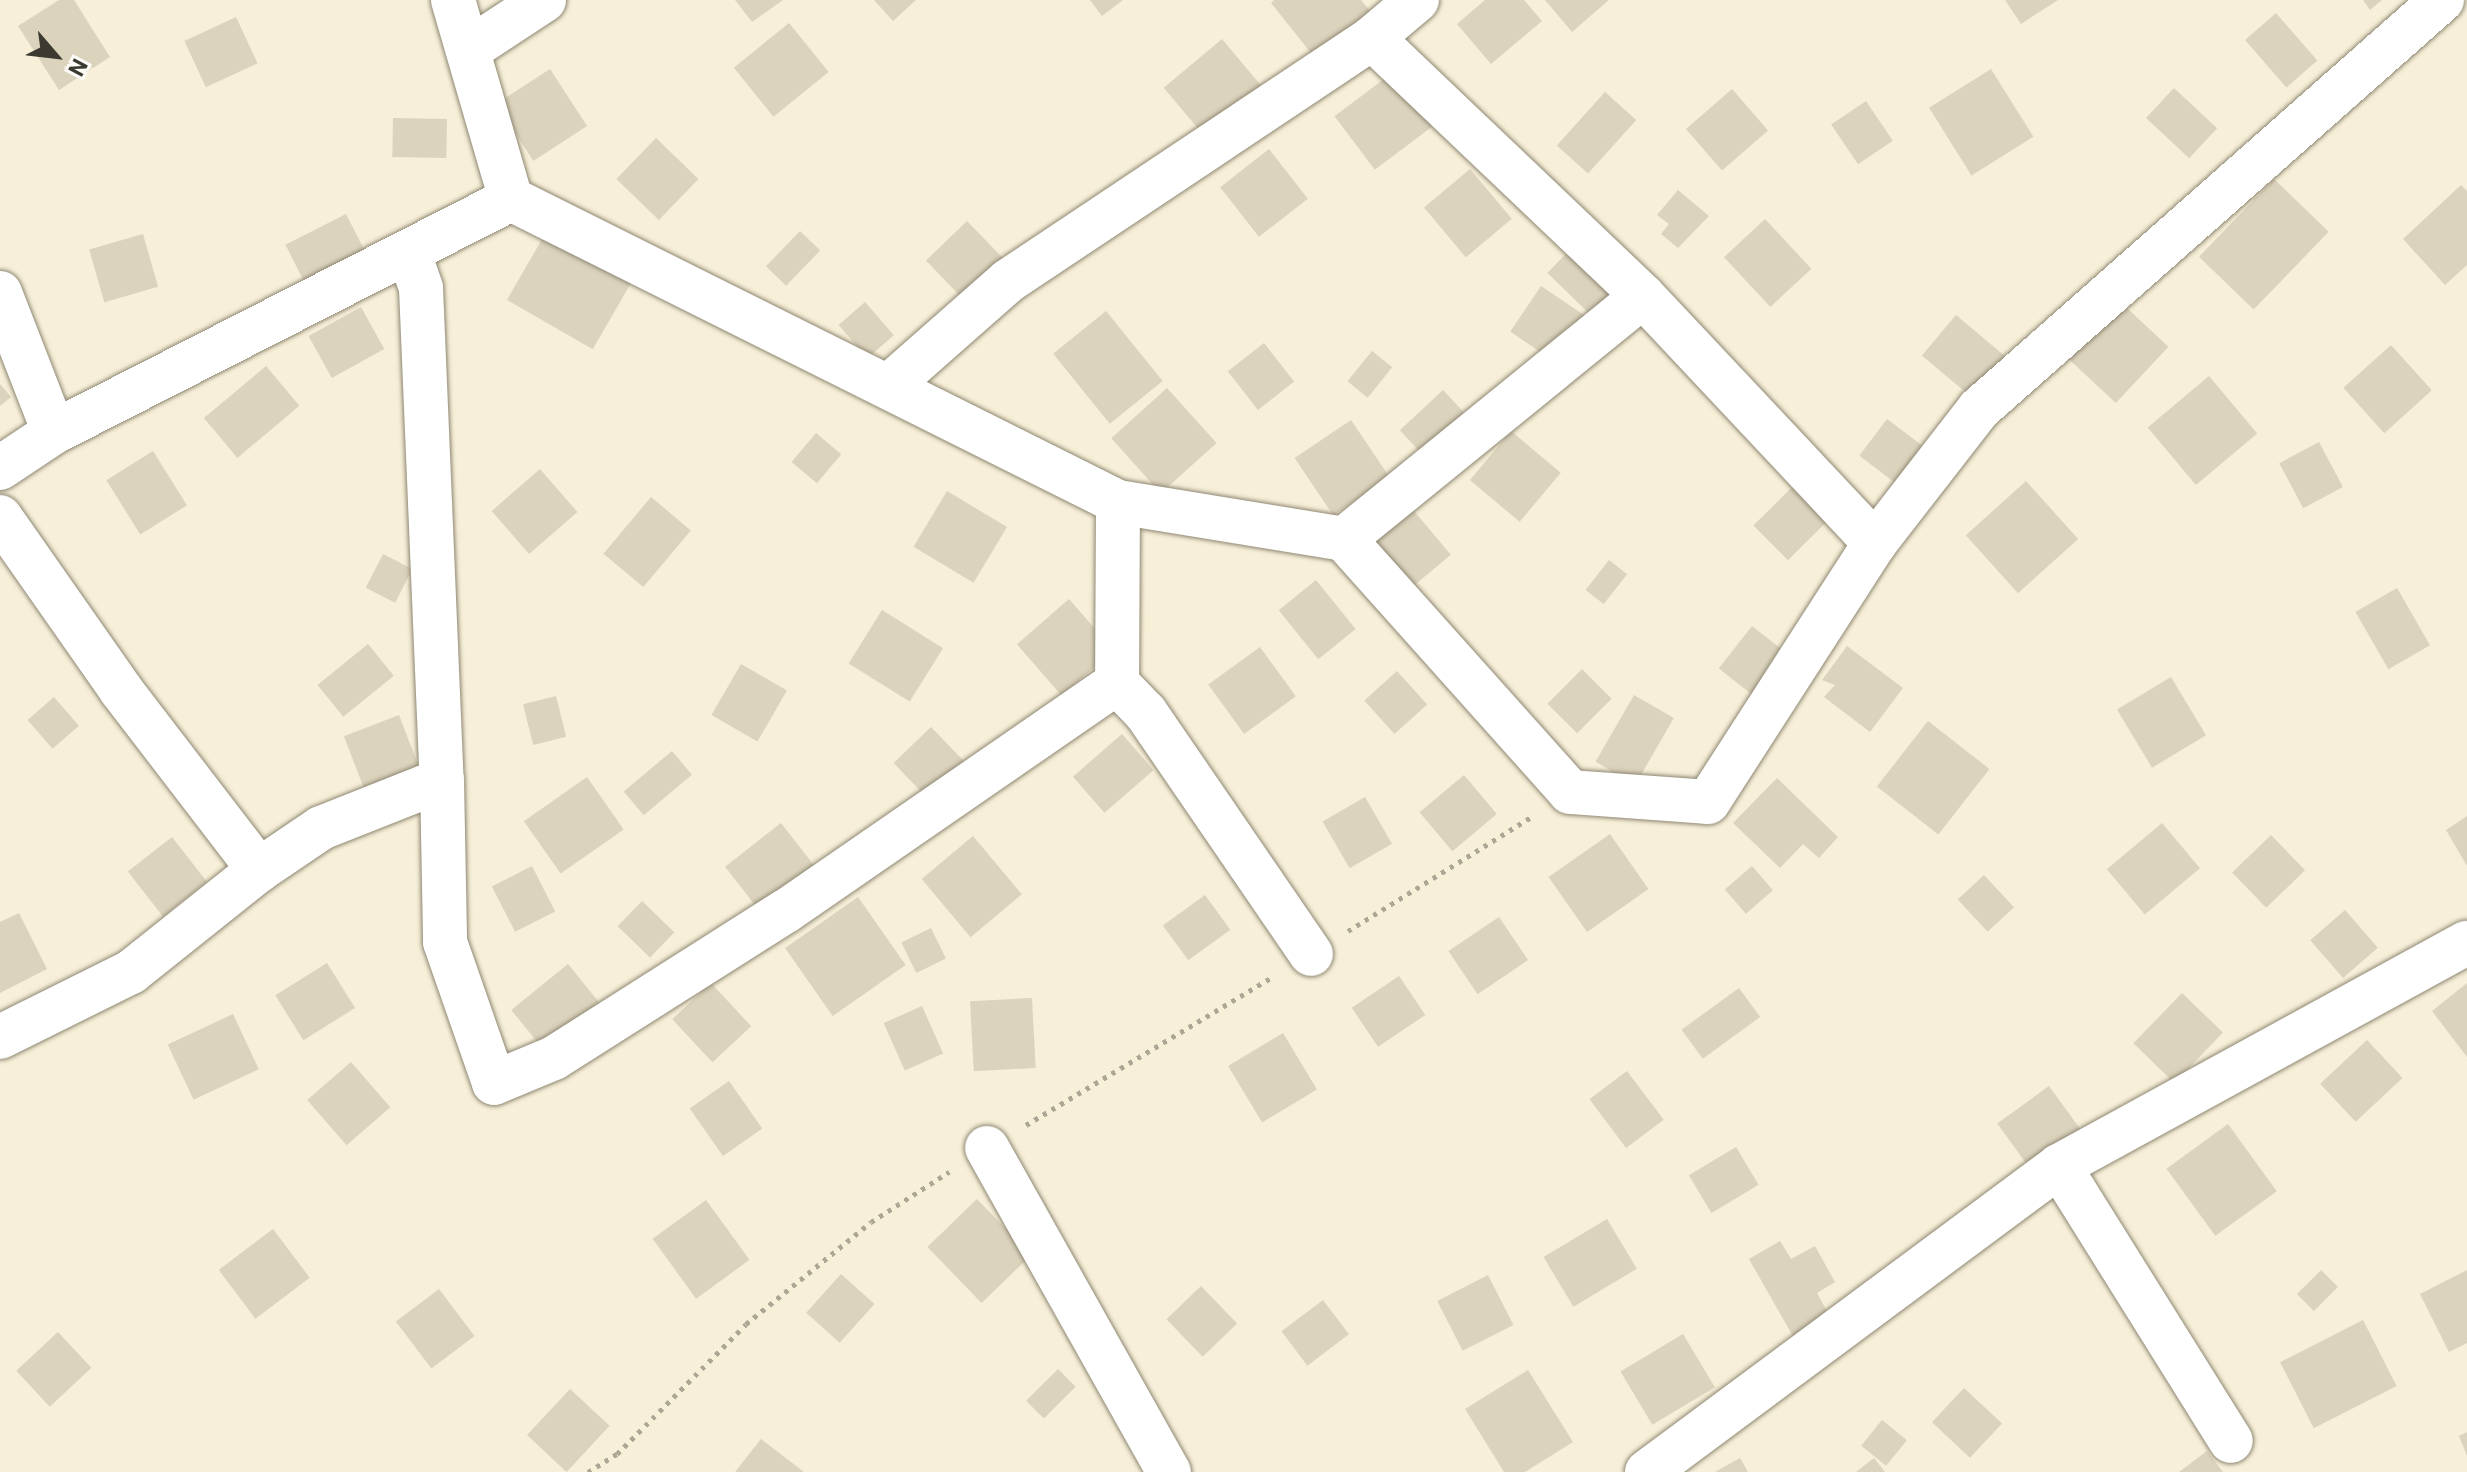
<!DOCTYPE html>
<html>
<head>
<meta charset="utf-8">
<style>
	body { margin:0 }
	#map { position:relative; width:2467px; height:1472px; overflow:hidden; background:#f7efd8; font-family:Roboto,sans-serif }
	div>[style] { position:absolute }
	[style*='--x'] { left:calc(var(--x)*1px); top:calc(var(--y)*1px); width:calc(var(--w)*1px); rotate:calc(var(--a)*1deg) }
	.building>* { inset:0; background:#dcd3bd; transform-origin:0 0 }
	.path>* { height:5px; margin-top:-2.5px; transform-origin:0; background:repeating-linear-gradient(90deg,#aca695 0 4px,transparent 0 10px) }
	.roads { filter:drop-shadow(0 0 2px #8e8772) drop-shadow(0 0 2px #8e8772) }
	.minor>* { height:44px; margin:-22px; padding:0 22px; transform-origin:22px; border-radius:22px; background:#fff }
	span { translate:-50% -50%; white-space:nowrap; text-align:center; line-height:1.15; -webkit-text-stroke:6px #fefcf8; paint-order:stroke }
	.north { position:absolute; left:16px; top:16px; width:80px; height:80px; -webkit-text-stroke:6px #fefcf8; paint-order:stroke; rotate:118deg; font-size:22px; font-weight:700; line-height:32px; text-align:center; color:#3c3930 }
	.north::after { content:''; display:block; margin:auto; width:28px; height:36px; background:#3c3930; clip-path:polygon(50% 0,100% 100%,50% 72%,0 100%) }
</style>
</head>
<body>
<div id="map">
	<div class="building">
		<div style="clip-path:polygon(59px 0,74px 0,110px 57px,59px 90px,18px 26px)"></div>
		<div style="clip-path:polygon(735px 0,783px 0,752px 22px)"></div>
		<div style="clip-path:polygon(874px 0,916px 0,893px 21px)"></div>
		<div style="clip-path:polygon(1090px 0,1123px 0,1102px 16px)"></div>
		<div style="clip-path:polygon(1274px 0,1361px 0,1371px 12px,1315px 58px,1271px 3px)"></div>
		<div style="clip-path:polygon(1485px 0,1524px 0,1542px 21px,1491px 64px,1457px 24px)"></div>
		<div style="clip-path:polygon(1545px 0,1609px 0,1572px 32px)"></div>
		<div style="clip-path:polygon(2005px 0,2058px 0,2021px 24px)"></div>
		<div style="clip-path:polygon(2363px 0,2382px 0,2370px 10px)"></div>
		<div style="left:2276px;top:13px;width:63px;height:41px;rotate:49deg"></div>
		<div style="left:236px;top:17px;width:51px;height:57px;rotate:65deg"></div>
		<div style="left:789px;top:23px;width:63px;height:71px;rotate:51deg"></div>
		<div style="left:1222px;top:39px;width:74px;height:76px;rotate:50deg"></div>
		<div style="left:550px;top:69px;width:68px;height:64px;rotate:57deg"></div>
		<div style="left:1991px;top:69px;width:80px;height:73px;rotate:58deg"></div>
		<div style="left:1396px;top:70px;width:67px;height:77px;rotate:53deg"></div>
		<div style="left:2174px;top:88px;width:59px;height:41px;rotate:43deg"></div>
		<div style="left:1732px;top:89px;width:55px;height:61px;rotate:49deg"></div>
		<div style="left:1605px;top:92px;width:42px;height:72px;rotate:42deg"></div>
		<div style="left:1866px;top:101px;width:48px;height:42px;rotate:56deg"></div>
		<div style="left:393px;top:118px;width:54px;height:39px;rotate:1deg"></div>
		<div style="left:656px;top:138px;width:59px;height:57px;rotate:44deg"></div>
		<div style="left:1269px;top:149px;width:63px;height:62px;rotate:52deg"></div>
		<div style="left:1470px;top:169px;width:65px;height:60px;rotate:50deg"></div>
		<div style="left:2274px;top:179px;width:76px;height:108px;rotate:44deg"></div>
		<div style="clip-path:polygon(2461px 185px,2467px 191px,2467px 265px,2445px 285px,2403px 239px)"></div>
		<div style="clip-path:polygon(1678px 190px,1709px 216px,1678px 248px,1661px 234px,1669px 224px,1657px 215px)"></div>
		<div style="left:346px;top:214px;width:56px;height:68px;rotate:63deg"></div>
		<div style="left:1765px;top:219px;width:68px;height:56px;rotate:47deg"></div>
		<div style="left:967px;top:221px;width:53px;height:57px;rotate:46deg"></div>
		<div style="left:800px;top:231px;width:28px;height:49px;rotate:44deg"></div>
		<div style="left:1587px;top:232px;width:59px;height:57px;rotate:44deg"></div>
		<div style="left:143px;top:234px;width:55px;height:56px;rotate:74deg"></div>
		<div style="left:545px;top:234px;width:99px;height:76px;rotate:30deg"></div>
		<div style="left:1541px;top:286px;width:53px;height:55px;rotate:34deg"></div>
		<div style="left:2115px;top:297px;width:73px;height:77px;rotate:43deg"></div>
		<div style="left:865px;top:302px;width:44px;height:35px;rotate:49deg"></div>
		<div style="left:361px;top:307px;width:48px;height:60px;rotate:61deg"></div>
		<div style="left:1106px;top:311px;width:90px;height:68px;rotate:51deg"></div>
		<div style="left:1956px;top:315px;width:68px;height:53px;rotate:40deg"></div>
		<div style="left:1264px;top:343px;width:49px;height:46px;rotate:52deg"></div>
		<div style="left:2391px;top:345px;width:61px;height:64px;rotate:48deg"></div>
		<div style="left:1372px;top:351px;width:26px;height:39px;rotate:39deg"></div>
		<div style="left:266px;top:366px;width:52px;height:81px;rotate:50deg"></div>
		<div style="left:2209px;top:376px;width:75px;height:80px;rotate:50deg"></div>
		<div style="clip-path:polygon(0 384px,11px 397px,0 406px)"></div>
		<div style="left:1167px;top:388px;width:74px;height:75px;rotate:48deg"></div>
		<div style="left:1443px;top:390px;width:54px;height:59px;rotate:47deg"></div>
		<div style="left:1887px;top:419px;width:44px;height:46px;rotate:37deg"></div>
		<div style="left:1351px;top:420px;width:69px;height:68px;rotate:56deg"></div>
		<div style="left:1511px;top:431px;width:65px;height:64px;rotate:40deg"></div>
		<div style="left:816px;top:433px;width:33px;height:38px;rotate:40deg"></div>
		<div style="left:2319px;top:442px;width:51px;height:45px;rotate:62deg"></div>
		<div style="left:153px;top:451px;width:64px;height:55px;rotate:58deg"></div>
		<div style="left:540px;top:469px;width:57px;height:64px;rotate:49deg"></div>
		<div style="left:2026px;top:481px;width:78px;height:81px;rotate:48deg"></div>
		<div style="left:1793px;top:486px;width:49px;height:56px;rotate:45deg"></div>
		<div style="left:947px;top:491px;width:70px;height:65px;rotate:31deg"></div>
		<div style="left:651px;top:497px;width:52px;height:74px;rotate:40deg"></div>
		<div style="left:1409px;top:505px;width:65px;height:53px;rotate:50deg"></div>
		<div style="left:383px;top:554px;width:33px;height:38px;rotate:27deg"></div>
		<div style="left:1609px;top:560px;width:23px;height:38px;rotate:38deg"></div>
		<div style="left:1316px;top:580px;width:63px;height:48px;rotate:51deg"></div>
		<div style="left:2397px;top:588px;width:66px;height:48px;rotate:60deg"></div>
		<div style="left:1069px;top:599px;width:68px;height:69px;rotate:49deg"></div>
		<div style="left:882px;top:610px;width:72px;height:63px;rotate:32deg"></div>
		<div style="left:1752px;top:626px;width:55px;height:54px;rotate:38deg"></div>
		<div style="left:368px;top:644px;width:41px;height:65px;rotate:51deg"></div>
		<div style="clip-path:polygon(1847px 646px,1903px 688px,1870px 732px,1824px 697px,1835px 685px,1822px 680px)"></div>
		<div style="left:1260px;top:647px;width:61px;height:64px;rotate:54deg"></div>
		<div style="left:741px;top:664px;width:53px;height:59px;rotate:30deg"></div>
		<div style="left:1582px;top:669px;width:42px;height:49px;rotate:45deg"></div>
		<div style="left:1397px;top:671px;width:45px;height:44px;rotate:48deg"></div>
		<div style="left:2171px;top:677px;width:68px;height:63px;rotate:59deg"></div>
		<div style="left:1634px;top:695px;width:46px;height:77px;rotate:30deg"></div>
		<div style="left:556px;top:696px;width:42px;height:34px;rotate:76deg"></div>
		<div style="left:54px;top:697px;width:38px;height:35px;rotate:49deg"></div>
		<div style="left:399px;top:715px;width:63px;height:59px;rotate:69deg"></div>
		<div style="left:1928px;top:721px;width:78px;height:83px;rotate:38deg"></div>
		<div style="left:931px;top:727px;width:54px;height:52px;rotate:46deg"></div>
		<div style="left:1122px;top:734px;width:48px;height:65px;rotate:49deg"></div>
		<div style="left:672px;top:751px;width:31px;height:63px;rotate:50deg"></div>
		<div style="left:1464px;top:775px;width:51px;height:58px;rotate:50deg"></div>
		<div style="left:587px;top:777px;width:64px;height:77px;rotate:55deg"></div>
		<div style="clip-path:polygon(1777px 778px,1838px 837px,1819px 858px,1803px 844px,1780px 868px,1733px 823px)"></div>
		<div style="left:1365px;top:797px;width:54px;height:49px;rotate:60deg"></div>
		<div style="clip-path:polygon(2467px 816px,2467px 866px,2446px 830px)"></div>
		<div style="left:781px;top:823px;width:58px;height:71px;rotate:52deg"></div>
		<div style="left:2162px;top:823px;width:59px;height:72px;rotate:50deg"></div>
		<div style="left:1610px;top:834px;width:67px;height:75px;rotate:55deg"></div>
		<div style="left:2271px;top:835px;width:49px;height:54px;rotate:46deg"></div>
		<div style="left:973px;top:836px;width:76px;height:67px;rotate:50deg"></div>
		<div style="left:172px;top:837px;width:57px;height:56px;rotate:52deg"></div>
		<div style="left:532px;top:866px;width:51px;height:45px;rotate:63deg"></div>
		<div style="left:1752px;top:866px;width:32px;height:36px;rotate:49deg"></div>
		<div style="left:1984px;top:875px;width:44px;height:36px;rotate:47deg"></div>
		<div style="left:1205px;top:895px;width:43px;height:52px;rotate:54deg"></div>
		<div style="left:858px;top:897px;width:83px;height:89px;rotate:55deg"></div>
		<div style="left:642px;top:901px;width:45px;height:35px;rotate:44deg"></div>
		<div style="left:2345px;top:910px;width:50px;height:46px;rotate:49deg"></div>
		<div style="clip-path:polygon(19px 913px,47px 969px,0 993px,0 922px)"></div>
		<div style="left:1499px;top:917px;width:52px;height:61px;rotate:56deg"></div>
		<div style="left:931px;top:928px;width:34px;height:33px;rotate:64deg"></div>
		<div style="left:327px;top:963px;width:53px;height:61px;rotate:58deg"></div>
		<div style="left:568px;top:964px;width:56px;height:73px;rotate:51deg"></div>
		<div style="left:1399px;top:976px;width:47px;height:57px;rotate:56deg"></div>
		<div style="left:711px;top:983px;width:59px;height:53px;rotate:47deg"></div>
		<div style="clip-path:polygon(2467px 983px,2467px 1057px,2432px 1011px)"></div>
		<div style="left:1739px;top:988px;width:36px;height:71px;rotate:54deg"></div>
		<div style="left:2182px;top:993px;width:57px;height:70px;rotate:44deg"></div>
		<div style="left:1032px;top:998px;width:70px;height:62px;rotate:87deg"></div>
		<div style="left:922px;top:1006px;width:52px;height:42px;rotate:66deg"></div>
		<div style="left:233px;top:1014px;width:61px;height:72px;rotate:65deg"></div>
		<div style="left:1283px;top:1033px;width:66px;height:64px;rotate:59deg"></div>
		<div style="left:2367px;top:1040px;width:52px;height:64px;rotate:47deg"></div>
		<div style="left:351px;top:1062px;width:60px;height:58px;rotate:49deg"></div>
		<div style="left:1627px;top:1071px;width:61px;height:47px;rotate:53deg"></div>
		<div style="left:729px;top:1081px;width:58px;height:48px;rotate:55deg"></div>
		<div style="left:2049px;top:1086px;width:57px;height:64px;rotate:54deg"></div>
		<div style="left:2228px;top:1124px;width:83px;height:76px;rotate:54deg"></div>
		<div style="left:1736px;top:1147px;width:44px;height:55px;rotate:59deg"></div>
		<div style="left:977px;top:1199px;width:78px;height:69px;rotate:46deg"></div>
		<div style="left:706px;top:1200px;width:74px;height:66px;rotate:54deg"></div>
		<div style="left:1607px;top:1219px;width:58px;height:74px;rotate:59deg"></div>
		<div style="left:273px;top:1229px;width:61px;height:68px;rotate:53deg"></div>
		<div style="clip-path:polygon(1780px 1241px,1791px 1259px,1815px 1246px,1835px 1282px,1817px 1293px,1830px 1317px,1794px 1338px,1749px 1259px)"></div>
		<div style="left:2321px;top:1270px;width:24px;height:34px;rotate:45deg"></div>
		<div style="clip-path:polygon(2467px 1270px,2467px 1343px,2449px 1352px,2420px 1294px)"></div>
		<div style="left:841px;top:1274px;width:45px;height:52px;rotate:42deg"></div>
		<div style="left:1488px;top:1275px;width:56px;height:57px;rotate:63deg"></div>
		<div style="left:1201px;top:1286px;width:52px;height:48px;rotate:46deg"></div>
		<div style="left:439px;top:1289px;width:59px;height:54px;rotate:53deg"></div>
		<div style="left:1323px;top:1300px;width:43px;height:52px;rotate:53deg"></div>
		<div style="left:2363px;top:1320px;width:74px;height:93px;rotate:63deg"></div>
		<div style="left:58px;top:1332px;width:49px;height:57px;rotate:47deg"></div>
		<div style="left:1683px;top:1334px;width:62px;height:73px;rotate:59deg"></div>
		<div style="left:1058px;top:1369px;width:25px;height:45px;rotate:45deg"></div>
		<div style="clip-path:polygon(1528px 1370px,1573px 1442px,1525px 1472px,1504px 1472px,1465px 1409px)"></div>
		<div style="left:1964px;top:1388px;width:52px;height:47px;rotate:43deg"></div>
		<div style="left:570px;top:1389px;width:54px;height:63px;rotate:43deg"></div>
		<div style="left:1882px;top:1420px;width:32px;height:33px;rotate:39deg"></div>
		<div style="clip-path:polygon(2467px 1432px,2467px 1456px,2459px 1436px)"></div>
		<div style="clip-path:polygon(761px 1439px,804px 1472px,735px 1472px)"></div>
		<div style="clip-path:polygon(2207px 1451px,2223px 1472px,2179px 1472px)"></div>
		<div style="clip-path:polygon(1740px 1458px,1748px 1472px,1715px 1472px)"></div>
		<div style="clip-path:polygon(1874px 1458px,1885px 1472px,1856px 1472px)"></div>
	</div>
	<div class="path">
		<div style="--x:1348;--y:931;--w:218;--a:-31.9"></div>
		<div style="--x:1026;--y:1125;--w:286;--a:-31"></div>
		<div style="--x:588;--y:1472;--w:34;--a:-32"></div>
		<div style="--x:617;--y:1454;--w:183;--a:-45.2"></div>
		<div style="--x:746;--y:1324;--w:161;--a:-39.2"></div>
		<div style="--x:871;--y:1222;--w:93;--a:-32.7"></div>
	</div>
	<div class="roads">
		<div class="minor">
			<div style="--x:453;--y:0;--w:207;--a:73.8"></div>
			<div style="--x:511;--y:199;--w:678;--a:26.53"></div>
			<div style="--x:1118;--y:502;--w:229;--a:9.3"></div>
			<div style="--x:1344;--y:539;--w:339;--a:48.2"></div>
			<div style="--x:1570;--y:792;--w:138;--a:4.1"></div>
			<div style="--x:1708;--y:802;--w:308;--a:-57.2"></div>
			<div style="--x:1875;--y:543;--w:170;--a:-52.2"></div>
			<div style="--x:1979;--y:409;--w:618;--a:-41.46"></div>
			<div style="--x:1372;--y:38;--w:374;--a:43.6"></div>
			<div style="--x:1643;--y:296;--w:339;--a:46.8"></div>
			<div style="--x:468;--y:50;--w:91;--a:-33.3"></div>
			<div style="--x:409;--y:253;--w:37;--a:71"></div>
			<div style="--x:421;--y:288;--w:492;--a:87.6"></div>
			<div style="--x:442;--y:780;--w:162;--a:88.9"></div>
			<div style="--x:445;--y:942;--w:149;--a:70.8"></div>
			<div style="--x:494;--y:1083;--w:65;--a:-22.6"></div>
			<div style="--x:554;--y:1058;--w:275;--a:-32.4"></div>
			<div style="--x:786;--y:911;--w:402;--a:-34.6"></div>
			<div style="--x:0;--y:293;--w:149;--a:68.8"></div>
			<div style="--x:890;--y:385;--w:157;--a:-41.4"></div>
			<div style="--x:1008;--y:281;--w:438;--a:-33.7"></div>
			<div style="--x:1372;--y:38;--w:59;--a:-40.2"></div>
			<div style="--x:0;--y:468;--w:65;--a:-33.7"></div>
			<div style="--x:54;--y:432;--w:513;--a:-27.01"></div>
			<div style="--x:1118;--y:502;--w:181;--a:90.3"></div>
			<div style="--x:1117;--y:683;--w:42;--a:46"></div>
			<div style="--x:1146;--y:713;--w:292;--a:55.6"></div>
			<div style="--x:0;--y:517;--w:211;--a:55"></div>
			<div style="--x:121;--y:690;--w:227;--a:52.5"></div>
			<div style="--x:1344;--y:539;--w:385;--a:-39.1"></div>
			<div style="--x:0;--y:1037;--w:146;--a:-26.4"></div>
			<div style="--x:131;--y:972;--w:164;--a:-38.6"></div>
			<div style="--x:259;--y:870;--w:75;--a:-34.1"></div>
			<div style="--x:321;--y:828;--w:130;--a:-21.6"></div>
			<div style="--x:987;--y:1148;--w:372;--a:60.7"></div>
			<div style="--x:2059;--y:1166;--w:324;--a:58"></div>
			<div style="--x:1647;--y:1472;--w:513;--a:-36.6"></div>
			<div style="--x:2059;--y:1166;--w:465;--a:-28.7"></div>
		</div>
	</div>
	<div class="north">N</div>
</div>
</body>
</html>
